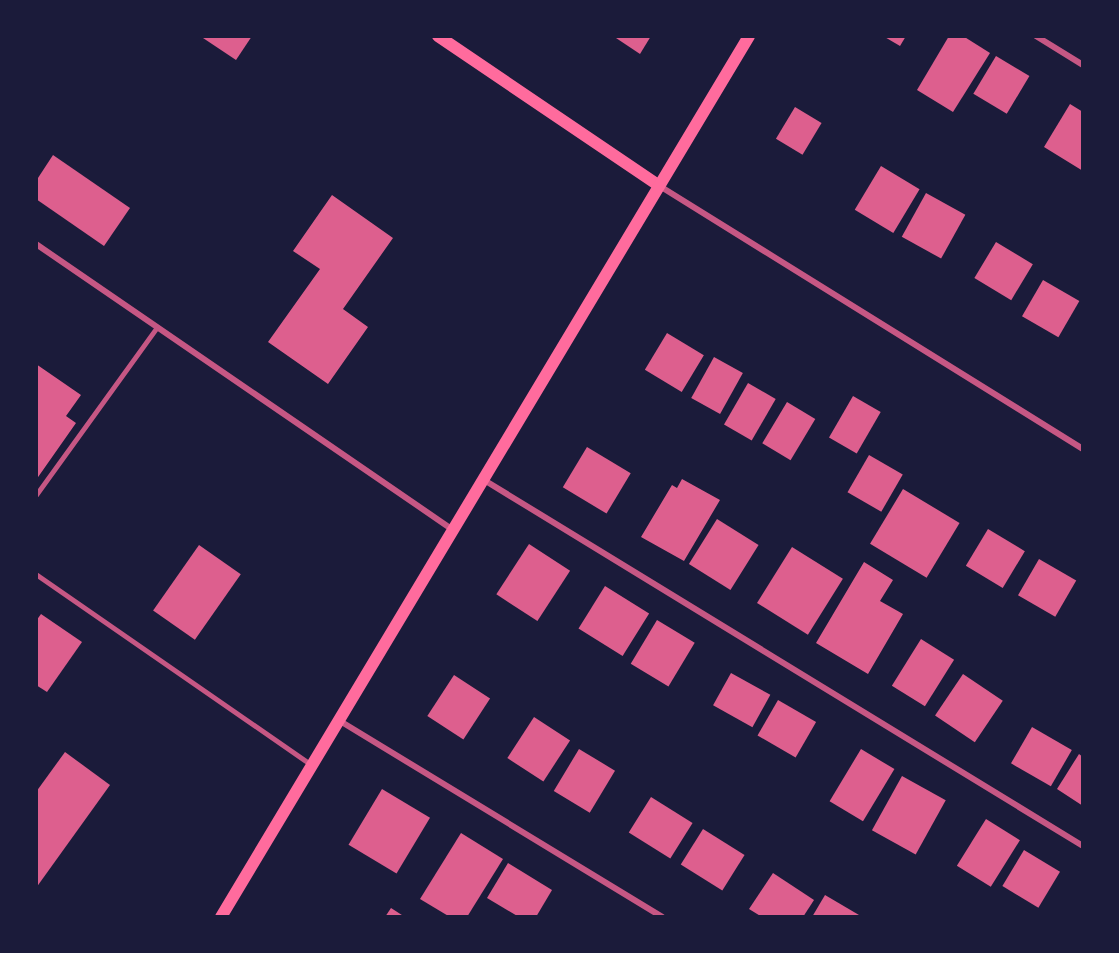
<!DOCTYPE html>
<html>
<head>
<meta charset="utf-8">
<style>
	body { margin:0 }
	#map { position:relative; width:1119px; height:953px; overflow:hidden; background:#1b1b3a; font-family:"DejaVu Sans",sans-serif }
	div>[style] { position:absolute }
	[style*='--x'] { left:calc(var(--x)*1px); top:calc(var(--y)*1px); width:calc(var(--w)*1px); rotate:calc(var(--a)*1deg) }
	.building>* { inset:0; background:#dd5f8e; transform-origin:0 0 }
	.service>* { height:4.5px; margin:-2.25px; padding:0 2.25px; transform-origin:2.25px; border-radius:2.25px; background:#c65784 }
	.minor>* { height:6px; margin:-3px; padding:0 3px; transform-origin:3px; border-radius:3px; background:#c65784 }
	.secondary>* { height:12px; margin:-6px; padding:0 6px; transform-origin:6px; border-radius:6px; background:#ff6b9d }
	span { translate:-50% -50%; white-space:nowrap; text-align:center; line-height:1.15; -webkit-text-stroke:6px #1b1b3a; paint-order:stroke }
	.frame { position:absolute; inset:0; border:38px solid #1b1b3a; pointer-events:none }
</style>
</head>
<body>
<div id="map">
	<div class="building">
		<div style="clip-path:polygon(200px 36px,252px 36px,236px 60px)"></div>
		<div style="clip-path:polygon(613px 36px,651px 36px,640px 54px)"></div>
		<div style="clip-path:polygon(883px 36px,906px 36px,900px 46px)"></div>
		<div style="clip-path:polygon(949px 36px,963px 36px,990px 53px,953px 112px,917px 90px)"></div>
		<div style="left:996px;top:56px;width:39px;height:44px;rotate:31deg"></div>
		<div style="clip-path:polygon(1070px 104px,1083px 112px,1083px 171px,1044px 147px)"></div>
		<div style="left:795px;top:107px;width:31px;height:37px;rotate:31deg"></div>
		<div style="clip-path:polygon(53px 155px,130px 208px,104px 246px,36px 199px,36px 181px)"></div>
		<div style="left:881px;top:166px;width:45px;height:51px;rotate:31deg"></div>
		<div style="left:926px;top:193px;width:45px;height:50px;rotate:29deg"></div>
		<div style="clip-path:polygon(332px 195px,393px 238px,343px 309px,368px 327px,328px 384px,268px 342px,320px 269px,293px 251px)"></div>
		<div style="left:996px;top:242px;width:43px;height:42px;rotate:31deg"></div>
		<div style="left:1043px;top:280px;width:42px;height:42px;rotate:30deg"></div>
		<div style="left:667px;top:333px;width:43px;height:43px;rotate:31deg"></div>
		<div style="left:714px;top:357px;width:33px;height:47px;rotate:29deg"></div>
		<div style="clip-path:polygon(36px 364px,81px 395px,66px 416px,76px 423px,36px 480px)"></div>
		<div style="left:748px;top:383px;width:32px;height:48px;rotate:30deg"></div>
		<div style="left:853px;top:396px;width:32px;height:48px;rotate:30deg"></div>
		<div style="left:787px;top:402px;width:33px;height:48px;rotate:31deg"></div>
		<div style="left:587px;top:447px;width:51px;height:47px;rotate:31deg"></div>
		<div style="left:869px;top:455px;width:39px;height:43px;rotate:30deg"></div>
		<div style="clip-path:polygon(682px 479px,720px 500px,684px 561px,641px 537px,672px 485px,677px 488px)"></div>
		<div style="left:903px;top:489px;width:66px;height:64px;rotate:31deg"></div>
		<div style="left:717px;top:519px;width:49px;height:53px;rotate:32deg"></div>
		<div style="left:988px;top:529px;width:43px;height:43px;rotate:31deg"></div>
		<div style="left:529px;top:544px;width:49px;height:60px;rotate:33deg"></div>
		<div style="left:199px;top:545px;width:51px;height:80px;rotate:35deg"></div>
		<div style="left:792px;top:547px;width:60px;height:66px;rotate:32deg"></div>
		<div style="left:1039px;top:559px;width:43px;height:42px;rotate:30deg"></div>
		<div style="clip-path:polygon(864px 562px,893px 580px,880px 601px,903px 614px,868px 674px,816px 643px)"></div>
		<div style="left:605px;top:586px;width:52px;height:50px;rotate:32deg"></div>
		<div style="clip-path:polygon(41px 614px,82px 642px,47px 692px,36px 685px,36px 621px)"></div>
		<div style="left:657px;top:620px;width:44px;height:51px;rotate:31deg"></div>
		<div style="left:921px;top:639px;width:39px;height:55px;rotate:32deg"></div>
		<div style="left:731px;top:673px;width:45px;height:37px;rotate:29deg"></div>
		<div style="left:963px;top:674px;width:48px;height:50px;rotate:34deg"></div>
		<div style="left:454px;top:675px;width:43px;height:49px;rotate:33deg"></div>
		<div style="left:778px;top:700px;width:44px;height:41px;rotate:30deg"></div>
		<div style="left:534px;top:717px;width:43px;height:49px;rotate:33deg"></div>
		<div style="left:1032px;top:727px;width:46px;height:42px;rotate:30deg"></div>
		<div style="left:579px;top:749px;width:42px;height:49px;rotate:31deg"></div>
		<div style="left:861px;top:749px;width:39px;height:61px;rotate:31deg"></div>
		<div style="clip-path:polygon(65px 752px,110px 785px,36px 888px,36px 792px)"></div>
		<div style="clip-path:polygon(1079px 754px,1083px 757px,1083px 806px,1057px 789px)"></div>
		<div style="left:902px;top:776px;width:50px;height:62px;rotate:29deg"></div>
		<div style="left:382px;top:789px;width:56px;height:65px;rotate:31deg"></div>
		<div style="left:651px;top:797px;width:49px;height:42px;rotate:32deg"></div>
		<div style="left:986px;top:819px;width:40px;height:55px;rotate:32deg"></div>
		<div style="left:703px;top:829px;width:49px;height:42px;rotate:32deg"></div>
		<div style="clip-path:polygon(461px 833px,503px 859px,467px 917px,450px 917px,420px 899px)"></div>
		<div style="left:1024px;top:850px;width:42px;height:42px;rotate:31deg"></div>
		<div style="clip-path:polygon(508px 863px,552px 890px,536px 917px,519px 917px,487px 898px)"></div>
		<div style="clip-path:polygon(773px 873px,814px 900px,803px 917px,762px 917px,749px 909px)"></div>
		<div style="clip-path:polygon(825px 895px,859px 915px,858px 917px,812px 917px)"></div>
		<div style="clip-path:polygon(391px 908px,405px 917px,385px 917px)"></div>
	</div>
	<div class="service">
		<div style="--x:36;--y:495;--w:207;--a:-54.2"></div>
		<div style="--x:36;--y:574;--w:333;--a:34.7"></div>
	</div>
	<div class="minor">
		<div style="--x:1036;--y:36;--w:55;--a:31.7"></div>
		<div style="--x:658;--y:185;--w:500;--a:31.85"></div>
		<div style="--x:36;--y:244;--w:506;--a:34.44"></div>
		<div style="--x:484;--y:480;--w:702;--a:31.43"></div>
		<div style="--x:340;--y:721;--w:377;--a:31.3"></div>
	</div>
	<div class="secondary">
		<div style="--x:438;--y:36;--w:266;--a:34.1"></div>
		<div style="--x:221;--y:917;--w:1027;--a:-59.06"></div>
	</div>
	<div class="frame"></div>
</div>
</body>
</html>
